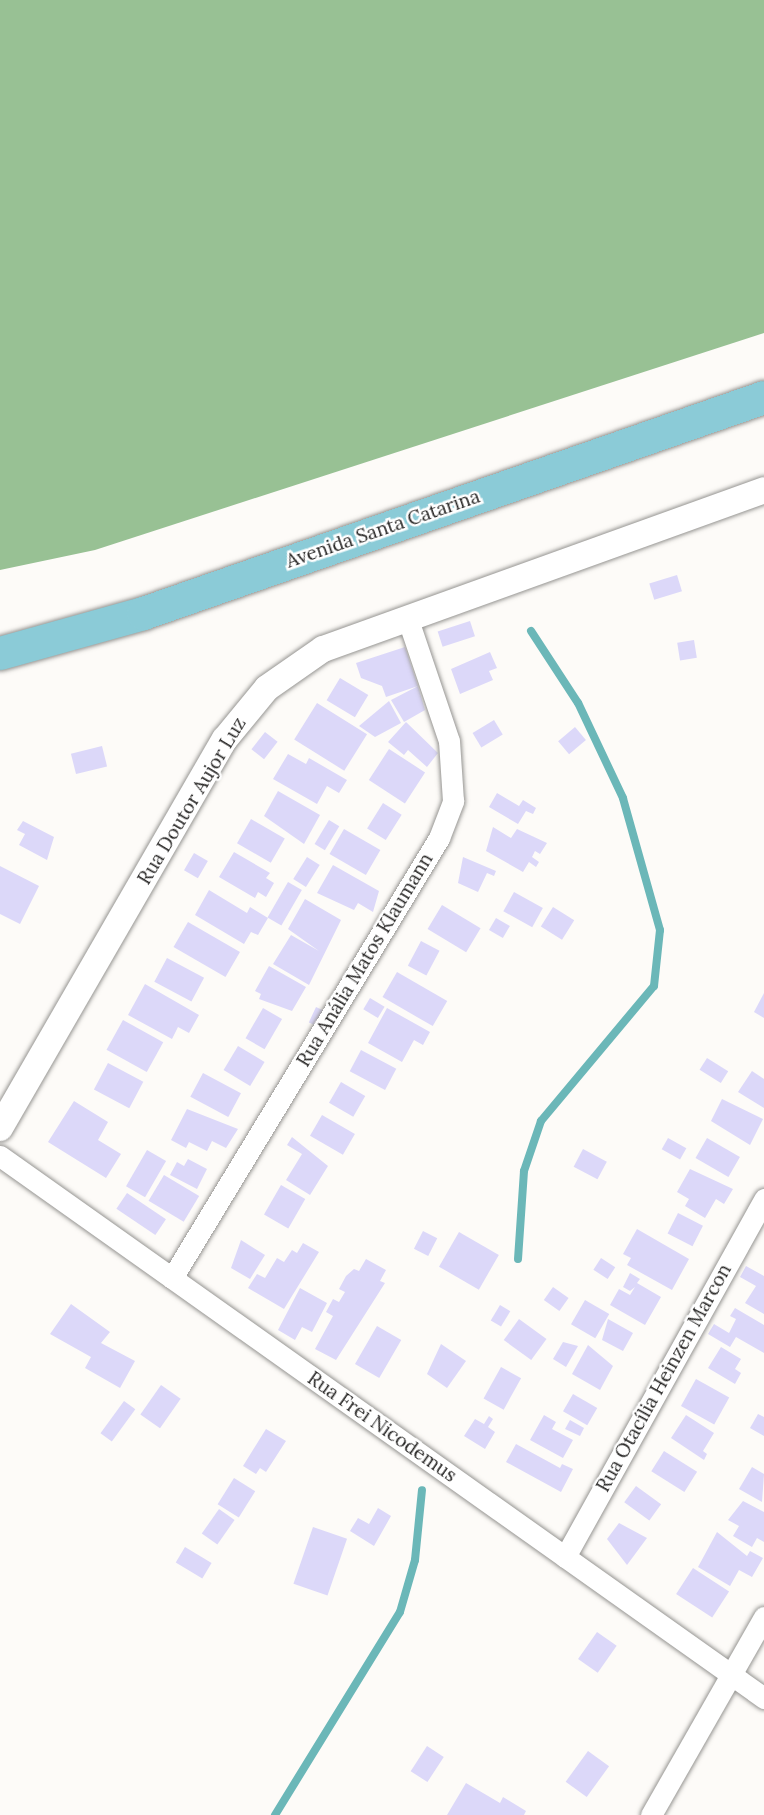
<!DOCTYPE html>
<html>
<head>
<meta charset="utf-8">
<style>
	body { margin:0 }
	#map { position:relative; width:764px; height:1815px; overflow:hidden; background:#fdfbf8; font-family:Lora,serif }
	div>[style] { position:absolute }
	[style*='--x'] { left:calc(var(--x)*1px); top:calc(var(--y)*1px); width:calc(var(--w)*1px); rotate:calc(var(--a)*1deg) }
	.forest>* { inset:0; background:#98c194 }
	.stream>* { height:8px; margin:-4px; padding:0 4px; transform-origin:4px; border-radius:4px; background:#6bb7b8 }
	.building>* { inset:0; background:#dcd8f9; transform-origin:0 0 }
	.roads { filter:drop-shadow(0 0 2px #969592) drop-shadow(0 0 2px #969592) }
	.minor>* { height:21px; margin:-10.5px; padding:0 10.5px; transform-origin:10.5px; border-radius:10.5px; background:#fff }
	.tertiary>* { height:26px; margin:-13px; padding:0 13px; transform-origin:13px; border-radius:13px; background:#fff }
	.primary>* { height:33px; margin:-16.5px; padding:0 16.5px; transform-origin:16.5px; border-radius:16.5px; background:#8bcbd7 }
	span { translate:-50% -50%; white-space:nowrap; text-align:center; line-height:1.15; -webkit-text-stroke:5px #fff; paint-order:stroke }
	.street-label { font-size:19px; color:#262524 }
</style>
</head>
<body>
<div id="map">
	<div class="forest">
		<div style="clip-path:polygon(0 0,764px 0,764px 333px,95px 550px,0 570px)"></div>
	</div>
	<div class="stream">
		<div style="--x:518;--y:1259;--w:88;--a:-86.1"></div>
		<div style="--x:524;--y:1171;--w:53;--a:-71.2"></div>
		<div style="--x:541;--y:1121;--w:176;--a:-50.1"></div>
		<div style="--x:654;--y:986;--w:56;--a:-83.9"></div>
		<div style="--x:660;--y:930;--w:137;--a:-105.7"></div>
		<div style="--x:623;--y:798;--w:105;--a:-115.3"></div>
		<div style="--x:578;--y:703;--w:86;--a:-123.1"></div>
		<div style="--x:275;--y:1815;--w:238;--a:-58.4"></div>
		<div style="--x:400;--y:1612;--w:54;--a:-73.9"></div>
		<div style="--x:415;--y:1560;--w:70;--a:-84.3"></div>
	</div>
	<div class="building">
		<div style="left:677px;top:575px;width:17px;height:29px;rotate:73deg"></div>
		<div style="left:470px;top:621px;width:16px;height:34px;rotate:72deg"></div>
		<div style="left:694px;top:640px;width:18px;height:17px;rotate:81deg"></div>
		<div style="clip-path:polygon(405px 647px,418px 686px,386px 697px,382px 686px,361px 678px,356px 663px)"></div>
		<div style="clip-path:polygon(490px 652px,497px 668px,489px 671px,493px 680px,460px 694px,451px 669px)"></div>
		<div style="left:340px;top:678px;width:33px;height:26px;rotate:31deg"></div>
		<div style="clip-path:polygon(418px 686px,425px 710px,404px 722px,391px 700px)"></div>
		<div style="clip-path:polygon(389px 701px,401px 723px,375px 737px,359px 726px)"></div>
		<div style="left:317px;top:703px;width:59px;height:43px;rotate:32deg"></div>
		<div style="left:494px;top:720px;width:17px;height:25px;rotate:59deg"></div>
		<div style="clip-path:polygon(406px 722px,438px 753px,427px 767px,408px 750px,404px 755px,388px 742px)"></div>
		<div style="left:575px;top:727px;width:17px;height:22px;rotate:50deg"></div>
		<div style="left:265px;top:732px;width:16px;height:22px;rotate:38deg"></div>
		<div style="left:102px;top:746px;width:21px;height:32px;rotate:76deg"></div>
		<div style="left:389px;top:749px;width:43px;height:37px;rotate:33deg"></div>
		<div style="clip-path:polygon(288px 754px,306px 764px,309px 758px,347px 780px,339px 793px,327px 786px,317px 804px,273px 779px)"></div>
		<div style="clip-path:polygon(278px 791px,320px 815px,304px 844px,264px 816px)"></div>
		<div style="clip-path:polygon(497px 793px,519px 806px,523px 800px,536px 808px,533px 814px,526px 811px,518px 824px,489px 807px)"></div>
		<div style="left:383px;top:803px;width:22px;height:30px;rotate:32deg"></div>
		<div style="left:251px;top:819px;width:39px;height:28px;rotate:30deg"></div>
		<div style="left:329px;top:820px;width:12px;height:28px;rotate:31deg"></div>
		<div style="clip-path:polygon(23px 821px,54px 837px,47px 860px,19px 845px,25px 834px,17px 830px)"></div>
		<div style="clip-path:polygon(493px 827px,511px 838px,517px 829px,547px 843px,540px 854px,535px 851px,532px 857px,539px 862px,536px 867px,529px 862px,523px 872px,486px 851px)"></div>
		<div style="left:344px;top:829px;width:42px;height:29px;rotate:30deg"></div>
		<div style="clip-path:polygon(234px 852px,270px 873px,266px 878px,274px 883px,266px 897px,258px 892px,255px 898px,219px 877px)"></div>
		<div style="left:194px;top:853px;width:16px;height:20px;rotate:30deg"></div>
		<div style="left:307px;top:857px;width:15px;height:26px;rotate:32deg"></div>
		<div style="clip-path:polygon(463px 857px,496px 871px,494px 876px,487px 873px,478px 892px,458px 883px)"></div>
		<div style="clip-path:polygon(333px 865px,379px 891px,373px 912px,358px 903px,354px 910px,317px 893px)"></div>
		<div style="clip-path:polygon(0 866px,39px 886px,20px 924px,0 914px)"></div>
		<div style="left:288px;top:882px;width:16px;height:41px;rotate:30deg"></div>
		<div style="clip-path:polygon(209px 890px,247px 913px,250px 907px,268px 918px,258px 935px,251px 932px,244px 944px,195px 915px)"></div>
		<div style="left:514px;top:892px;width:33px;height:22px;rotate:29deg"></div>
		<div style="clip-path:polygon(305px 899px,341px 920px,309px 985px,273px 964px,291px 935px,319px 951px,288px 929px)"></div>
		<div style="left:442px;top:905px;width:45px;height:28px;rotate:31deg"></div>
		<div style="left:553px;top:907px;width:25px;height:23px;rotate:32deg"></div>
		<div style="left:496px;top:918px;width:16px;height:14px;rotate:30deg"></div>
		<div style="left:188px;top:922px;width:60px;height:29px;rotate:30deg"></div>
		<div style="left:421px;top:941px;width:21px;height:28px;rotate:28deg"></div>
		<div style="left:167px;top:958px;width:42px;height:27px;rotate:28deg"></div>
		<div style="clip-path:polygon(269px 966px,306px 987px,292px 1011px,259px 999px,261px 994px,255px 991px)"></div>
		<div style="left:397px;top:972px;width:58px;height:29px;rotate:30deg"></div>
		<div style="clip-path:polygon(145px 984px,199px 1015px,189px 1033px,178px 1027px,172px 1039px,128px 1015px)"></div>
		<div style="clip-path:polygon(764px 993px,764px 1018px,754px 1012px)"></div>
		<div style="left:370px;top:998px;width:17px;height:13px;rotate:31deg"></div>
		<div style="left:316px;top:1007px;width:14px;height:17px;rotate:25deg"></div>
		<div style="left:263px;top:1008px;width:22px;height:35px;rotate:30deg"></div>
		<div style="clip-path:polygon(387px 1008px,430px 1032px,423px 1045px,414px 1040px,402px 1062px,368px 1043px)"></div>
		<div style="left:123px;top:1020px;width:46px;height:34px;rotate:29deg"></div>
		<div style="left:238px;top:1046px;width:31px;height:28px;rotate:31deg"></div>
		<div style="left:361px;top:1050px;width:40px;height:24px;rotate:28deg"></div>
		<div style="left:707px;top:1058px;width:25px;height:14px;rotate:32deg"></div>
		<div style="left:108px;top:1063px;width:40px;height:30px;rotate:28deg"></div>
		<div style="clip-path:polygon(752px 1071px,764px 1079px,764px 1108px,738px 1092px)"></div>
		<div style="left:203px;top:1073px;width:43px;height:27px;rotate:28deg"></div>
		<div style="left:341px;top:1082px;width:28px;height:24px;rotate:30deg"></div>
		<div style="clip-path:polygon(722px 1099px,763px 1119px,750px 1145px,711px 1121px)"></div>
		<div style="clip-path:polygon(74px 1101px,108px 1122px,98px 1140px,121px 1154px,106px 1178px,48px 1142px)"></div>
		<div style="clip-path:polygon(187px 1109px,238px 1129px,226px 1148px,212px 1141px,207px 1151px,189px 1142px,186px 1148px,171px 1140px)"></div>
		<div style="left:322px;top:1115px;width:38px;height:24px;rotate:30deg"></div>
		<div style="clip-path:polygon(292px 1137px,328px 1166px,310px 1195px,286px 1180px,302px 1154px,287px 1145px)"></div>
		<div style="left:668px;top:1138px;width:21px;height:13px;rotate:29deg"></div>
		<div style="left:707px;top:1138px;width:38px;height:23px;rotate:30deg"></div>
		<div style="left:583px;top:1149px;width:27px;height:20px;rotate:28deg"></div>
		<div style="left:147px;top:1150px;width:22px;height:42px;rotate:30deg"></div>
		<div style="clip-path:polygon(188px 1159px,207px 1169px,197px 1189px,170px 1175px,177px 1162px,184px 1166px)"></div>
		<div style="clip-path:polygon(690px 1169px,733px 1189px,724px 1204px,716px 1199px,705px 1218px,685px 1206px,689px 1199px,677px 1192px)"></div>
		<div style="left:164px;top:1175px;width:41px;height:30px;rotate:31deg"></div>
		<div style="left:281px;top:1185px;width:28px;height:34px;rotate:30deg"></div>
		<div style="left:127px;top:1193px;width:47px;height:19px;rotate:34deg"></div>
		<div style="left:678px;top:1213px;width:28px;height:23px;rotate:27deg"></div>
		<div style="clip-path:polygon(637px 1229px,689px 1259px,672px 1290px,627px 1265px,631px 1258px,623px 1254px)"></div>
		<div style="left:423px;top:1231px;width:16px;height:20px;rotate:27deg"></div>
		<div style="left:459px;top:1232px;width:46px;height:40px;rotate:30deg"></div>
		<div style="clip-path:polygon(241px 1240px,265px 1255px,250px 1279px,231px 1268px)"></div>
		<div style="clip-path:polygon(303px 1243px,319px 1252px,284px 1309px,248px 1288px,257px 1274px,265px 1278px,277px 1258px,284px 1262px,292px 1250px,297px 1253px)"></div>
		<div style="left:601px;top:1258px;width:17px;height:14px;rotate:33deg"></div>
		<div style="clip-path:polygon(366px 1259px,386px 1270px,380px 1281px,385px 1283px,336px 1360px,315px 1349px,333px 1316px,326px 1312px,333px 1299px,339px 1302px,345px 1292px,339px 1289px,346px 1276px,354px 1269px,359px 1271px)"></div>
		<div style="clip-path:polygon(746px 1266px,764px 1276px,764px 1314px,745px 1303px,756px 1286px,740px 1277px)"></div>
		<div style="clip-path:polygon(630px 1273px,640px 1279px,637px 1283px,661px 1297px,645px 1325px,610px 1305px,619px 1289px,630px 1295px,635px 1287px,630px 1291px,623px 1287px)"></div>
		<div style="left:553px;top:1287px;width:19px;height:16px;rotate:35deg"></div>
		<div style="clip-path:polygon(300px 1288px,327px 1303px,312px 1332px,302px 1327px,295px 1340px,278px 1330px)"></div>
		<div style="left:585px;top:1300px;width:28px;height:28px;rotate:30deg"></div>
		<div style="clip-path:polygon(71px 1304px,110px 1332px,101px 1343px,135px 1361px,120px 1388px,85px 1368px,91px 1357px,50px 1334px)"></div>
		<div style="left:500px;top:1305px;width:12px;height:18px;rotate:31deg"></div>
		<div style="clip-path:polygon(735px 1308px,764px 1325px,764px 1353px,736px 1337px,730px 1347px,708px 1334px,714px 1324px,729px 1333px,736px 1319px,730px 1316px)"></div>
		<div style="left:519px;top:1319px;width:34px;height:26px;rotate:36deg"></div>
		<div style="clip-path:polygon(608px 1319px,633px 1333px,623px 1351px,602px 1340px)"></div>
		<div style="left:377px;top:1326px;width:28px;height:44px;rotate:30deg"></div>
		<div style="clip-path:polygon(563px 1342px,578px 1346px,566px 1367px,553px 1359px)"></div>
		<div style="clip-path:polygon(441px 1344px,466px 1361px,447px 1388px,427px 1374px)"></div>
		<div style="clip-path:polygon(588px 1345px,613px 1366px,600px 1390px,572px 1374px)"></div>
		<div style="clip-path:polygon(721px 1347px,741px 1359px,735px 1369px,741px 1373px,735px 1384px,708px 1368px)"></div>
		<div style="left:501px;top:1367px;width:23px;height:36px;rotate:29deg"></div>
		<div style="left:696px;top:1379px;width:38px;height:31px;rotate:29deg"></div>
		<div style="left:161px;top:1385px;width:24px;height:36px;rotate:35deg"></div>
		<div style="left:573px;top:1394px;width:28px;height:20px;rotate:30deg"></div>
		<div style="left:124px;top:1401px;width:14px;height:40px;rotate:36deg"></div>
		<div style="clip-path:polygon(758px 1414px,764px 1417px,764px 1436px,750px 1428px)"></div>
		<div style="clip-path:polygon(544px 1415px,556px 1422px,552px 1429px,573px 1440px,563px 1458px,530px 1440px)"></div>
		<div style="clip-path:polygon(686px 1415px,714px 1433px,703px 1451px,707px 1454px,704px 1460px,671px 1438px)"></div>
		<div style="clip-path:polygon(489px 1416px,493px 1419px,488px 1427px,495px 1432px,485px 1449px,464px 1436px,475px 1419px,484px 1424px)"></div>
		<div style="clip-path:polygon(570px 1420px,584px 1428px,580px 1436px,565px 1429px)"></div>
		<div style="clip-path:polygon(266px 1429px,286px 1441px,266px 1472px,260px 1468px,256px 1474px,243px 1466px)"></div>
		<div style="clip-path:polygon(516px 1444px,560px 1468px,562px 1464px,573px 1469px,561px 1492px,506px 1462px)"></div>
		<div style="left:664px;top:1451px;width:39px;height:24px;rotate:32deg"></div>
		<div style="clip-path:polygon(752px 1467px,764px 1474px,762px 1502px,739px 1489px)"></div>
		<div style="left:234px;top:1478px;width:25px;height:31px;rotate:32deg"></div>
		<div style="left:636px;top:1486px;width:31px;height:20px;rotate:36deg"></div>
		<div style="clip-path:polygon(743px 1501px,764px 1512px,764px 1542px,757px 1538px,752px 1547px,733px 1536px,739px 1526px,728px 1520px)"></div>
		<div style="clip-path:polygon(378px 1508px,391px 1516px,374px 1546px,350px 1531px,358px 1518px,369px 1524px)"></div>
		<div style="left:219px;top:1509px;width:19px;height:30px;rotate:35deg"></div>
		<div style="clip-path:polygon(619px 1523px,647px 1538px,627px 1565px,607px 1539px)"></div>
		<div style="left:313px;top:1527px;width:36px;height:60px;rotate:19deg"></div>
		<div style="clip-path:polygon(717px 1532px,747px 1556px,750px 1551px,763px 1558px,752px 1577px,739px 1570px,730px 1586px,698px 1567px)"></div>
		<div style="left:185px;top:1547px;width:31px;height:18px;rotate:31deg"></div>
		<div style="left:693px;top:1568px;width:43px;height:31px;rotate:33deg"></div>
		<div style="left:597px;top:1632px;width:24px;height:33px;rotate:35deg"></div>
		<div style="left:427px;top:1746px;width:20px;height:30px;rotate:33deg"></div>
		<div style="left:588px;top:1751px;width:26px;height:38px;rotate:36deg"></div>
		<div style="clip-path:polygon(466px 1783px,500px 1803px,503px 1797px,526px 1811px,524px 1815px,447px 1815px)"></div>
	</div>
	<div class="roads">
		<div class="minor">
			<div style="--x:0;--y:1156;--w:937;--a:35.35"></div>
			<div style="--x:172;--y:1278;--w:515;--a:-58.75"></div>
			<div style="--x:439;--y:838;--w:40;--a:-69"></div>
			<div style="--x:453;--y:801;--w:60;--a:-93.8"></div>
			<div style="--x:449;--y:741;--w:131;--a:-108.7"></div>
			<div style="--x:565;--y:1557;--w:410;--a:-60.9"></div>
			<div style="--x:651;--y:1815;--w:228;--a:-60.3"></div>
		</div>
		<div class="tertiary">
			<div style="--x:0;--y:1128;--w:449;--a:-60"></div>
			<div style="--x:225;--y:739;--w:66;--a:-50.5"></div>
			<div style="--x:267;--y:688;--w:68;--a:-34.9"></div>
			<div style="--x:323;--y:649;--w:469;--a:-19.8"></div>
		</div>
		<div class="primary">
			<div style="--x:0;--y:653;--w:148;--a:-15.6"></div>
			<div style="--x:143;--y:613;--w:657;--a:-19.18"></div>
		</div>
	</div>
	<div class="street-label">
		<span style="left:383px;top:529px;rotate:-19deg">Avenida Santa Catarina</span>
		<span style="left:192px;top:801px;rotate:-59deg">Rua Doutor Aujor Luz</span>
		<span style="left:365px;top:960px;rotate:-59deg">Rua Anália Matos Klaumann</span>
		<span style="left:664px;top:1378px;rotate:-61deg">Rua Otacília Heinzen Marcon</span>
		<span style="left:382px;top:1427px;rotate:35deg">Rua Frei Nicodemus</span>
	</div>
</div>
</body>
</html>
